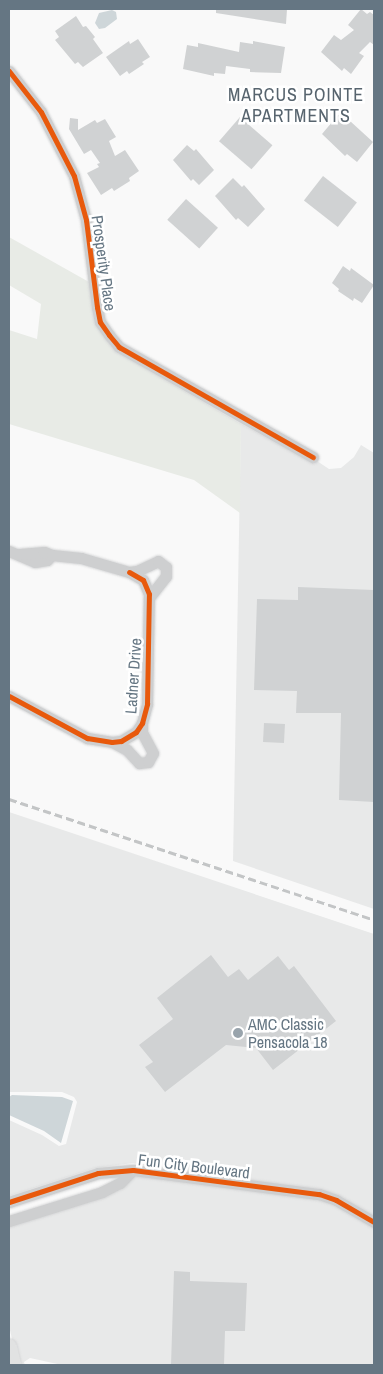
<!DOCTYPE html>
<html>
<head>
<meta charset="utf-8">
<style>
	body { margin:0 }
	#map { position:relative; width:383px; height:1374px; overflow:hidden; background:#f9f9f9; font-family:"Archivo Narrow",sans-serif }
	div>[style] { position:absolute }
	[style*='--x'] { left:calc(var(--x)*1px); top:calc(var(--y)*1px); width:calc(var(--w)*1px); rotate:calc(var(--a)*1deg) }
	.built>* { inset:0; background:#e8e9e9 }
	.green>* { inset:0; background:#e8ebe6 }
	.water>* { inset:0; background:#ced6d9 }
	.building>* { inset:0; background:#d0d2d3; transform-origin:0 0 }
	.roads { filter:drop-shadow(0 0 1px #d5d6d7) drop-shadow(0 0 1px #d5d6d7) }
	.street>* { height:11px; margin:-5.5px; padding:0 5.5px; transform-origin:5.5px; border-radius:5.5px; background:#cecfd0 }
	.secondary>* { height:16px; margin:-8px; padding:0 8px; transform-origin:8px; border-radius:8px; background:#e1e2e2 }
	.rail>* { height:3px; margin-top:-1.5px; transform-origin:0; background:repeating-linear-gradient(90deg,#c3c5c6 0 8px,transparent 0 12px) }
	.cycleway>* { height:5px; margin:-2.5px; padding:0 2.5px; transform-origin:2.5px; border-radius:2.5px; background:#e8590c }
	.dots>* { width:14px; height:14px; translate:-50% -50%; box-sizing:border-box; border:2px solid #fff; border-radius:50% }
	span { translate:-50% -50%; white-space:nowrap; text-align:center; line-height:1.15; -webkit-text-stroke:5px #fff; paint-order:stroke }
	.street-label { font-size:16px; color:#657683 }
	.poi-label { font-size:16px; color:#657683 }
	.left { translate:0 -50%; text-align:left }
	.neighbourhood-label { font-size:18px; color:#57646e; letter-spacing:1px }
	.frame { position:absolute; inset:0; border:10px solid #657683; pointer-events:none }
</style>
</head>
<body>
<div id="map">
	<div class="built">
		<div style="clip-path:polygon(241px 424px,315px 464px,317px 461px,329px 469px,341px 468px,354px 457px,361px 445px,374px 453px,374px 909px,233px 861px)"></div>
		<div style="clip-path:polygon(9px 812px,374px 934px,374px 1216px,349px 1202px,133px 1163px,95px 1168px,9px 1196px,9px 1120px,42px 1135px,59px 1146px,66px 1144px,77px 1102px,74px 1097px,62px 1092px,9px 1092px)"></div>
		<div style="clip-path:polygon(136px 1176px,318px 1199px,328px 1202px,374px 1228px,374px 1365px,62px 1365px,30px 1358px,24px 1362px,25px 1365px,18px 1365px,9px 1326px,9px 1227px,104px 1197px,123px 1188px)"></div>
	</div>
	<div class="green">
		<div style="clip-path:polygon(9px 237px,89px 282px,95px 323px,117px 352px,241px 424px,240px 513px,194px 480px,9px 424px,9px 330px,37px 339px,41px 304px,9px 285px)"></div>
	</div>
	<div class="water">
		<div style="clip-path:polygon(112px 10px,116px 12px,117px 19px,105px 28px,99px 29px,95px 23px,99px 13px)"></div>
		<div style="clip-path:polygon(12px 1095px,62px 1097px,73px 1101px,61px 1143px,44px 1131px,9px 1115px,9px 1097px)"></div>
	</div>
	<div class="building">
		<div style="clip-path:polygon(216px 9px,287px 9px,286px 24px,216px 13px)"></div>
		<div style="clip-path:polygon(361px 9px,367px 14px,370px 12px,374px 15px,374px 45px,370px 42px,359px 53px,364px 56px,351px 74px,344px 68px,342px 71px,321px 52px,334px 35px,341px 40px,354px 30px,348px 25px)"></div>
		<div style="clip-path:polygon(76px 16px,83px 27px,86px 26px,95px 37px,93px 39px,103px 53px,83px 67px,78px 62px,75px 64px,55px 40px,59px 37px,55px 31px)"></div>
		<div style="clip-path:polygon(138px 39px,150px 57px,142px 62px,144px 64px,129px 74px,127px 71px,120px 76px,106px 57px,129px 41px,130px 44px)"></div>
		<div style="clip-path:polygon(253px 41px,285px 47px,281px 73px,250px 72px,250px 69px,226px 66px,225px 74px,214px 73px,214px 76px,183px 69px,187px 45px,198px 47px,198px 43px,239px 52px,240px 42px,253px 44px)"></div>
		<div style="clip-path:polygon(338px 115px,348px 123px,350px 121px,373px 142px,357px 162px,347px 154px,345px 156px,322px 134px)"></div>
		<div style="left:240px;top:117px;width:43px;height:32px;rotate:41deg"></div>
		<div style="clip-path:polygon(70px 118px,78px 119px,78px 130px,95px 120px,97px 123px,105px 119px,116px 137px,109px 141px,115px 156px,125px 150px,139px 171px,129px 178px,130px 181px,114px 191px,112px 188px,101px 195px,87px 173px,99px 167px,97px 164px,100px 163px,91px 150px,84px 154px,69px 129px)"></div>
		<div style="clip-path:polygon(187px 145px,194px 151px,196px 149px,214px 170px,199px 185px,193px 179px,191px 181px,173px 160px)"></div>
		<div style="left:323px;top:176px;width:43px;height:31px;rotate:38deg"></div>
		<div style="clip-path:polygon(233px 178px,242px 187px,244px 185px,265px 209px,248px 227px,238px 218px,236px 220px,215px 196px)"></div>
		<div style="left:186px;top:199px;width:43px;height:28px;rotate:42deg"></div>
		<div style="clip-path:polygon(343px 266px,350px 271px,351px 268px,374px 285px,362px 303px,354px 298px,353px 301px,338px 291px,339px 289px,332px 283px)"></div>
		<div style="clip-path:polygon(298px 587px,374px 590px,374px 802px,339px 800px,341px 713px,296px 713px,297px 691px,254px 690px,257px 599px,298px 600px)"></div>
		<div style="left:264px;top:723px;width:21px;height:19px;rotate:3deg"></div>
		<div style="clip-path:polygon(211px 955px,228px 977px,239px 969px,248px 980px,278px 956px,289px 970px,294px 966px,336px 1021px,273px 1070px,256px 1048px,226px 1045px,165px 1092px,145px 1067px,153px 1062px,139px 1045px,173px 1019px,157px 998px)"></div>
		<div style="clip-path:polygon(174px 1271px,190px 1272px,190px 1281px,247px 1283px,245px 1331px,225px 1331px,224px 1365px,171px 1365px)"></div>
	</div>
	<div class="roads">
		<div class="street">
			<div style="--x:9;--y:71;--w:52;--a:52"></div>
			<div style="--x:41;--y:112;--w:72;--a:62.7"></div>
			<div style="--x:74;--y:176;--w:46;--a:74.7"></div>
			<div style="--x:86;--y:220;--w:88;--a:82.8"></div>
			<div style="--x:97;--y:307;--w:15;--a:79"></div>
			<div style="--x:100;--y:322;--w:16;--a:55"></div>
			<div style="--x:109;--y:335;--w:16;--a:50"></div>
			<div style="--x:119;--y:347;--w:223;--a:29.6"></div>
			<div style="--x:9;--y:551;--w:28;--a:23"></div>
			<div style="--x:35;--y:562;--w:12;--a:-9"></div>
			<div style="--x:47;--y:560;--w:7;--a:-45"></div>
			<div style="--x:20;--y:554;--w:24;--a:-5"></div>
			<div style="--x:44;--y:552;--w:9;--a:21"></div>
			<div style="--x:52;--y:555;--w:29;--a:6"></div>
			<div style="--x:81;--y:558;--w:50;--a:16.3"></div>
			<div style="--x:129;--y:572;--w:8;--a:-7"></div>
			<div style="--x:137;--y:571;--w:23;--a:-25"></div>
			<div style="--x:158;--y:561;--w:10;--a:37"></div>
			<div style="--x:166;--y:567;--w:9;--a:90"></div>
			<div style="--x:166;--y:576;--w:28;--a:128"></div>
			<div style="--x:9;--y:696;--w:89;--a:28.3"></div>
			<div style="--x:87;--y:738;--w:25;--a:9"></div>
			<div style="--x:112;--y:742;--w:9;--a:-6"></div>
			<div style="--x:121;--y:741;--w:17;--a:-31"></div>
			<div style="--x:136;--y:732;--w:11;--a:-56"></div>
			<div style="--x:142;--y:723;--w:20;--a:-75"></div>
			<div style="--x:147;--y:704;--w:110;--a:-89"></div>
			<div style="--x:149;--y:594;--w:15;--a:-113"></div>
			<div style="--x:143;--y:580;--w:16;--a:-150"></div>
			<div style="--x:112;--y:742;--w:17;--a:28"></div>
			<div style="--x:127;--y:750;--w:18;--a:47"></div>
			<div style="--x:139;--y:763;--w:9;--a:-6"></div>
			<div style="--x:148;--y:762;--w:10;--a:-61"></div>
			<div style="--x:153;--y:753;--w:24;--a:-118"></div>
			<div style="--x:142;--y:732;--w:9;--a:-90"></div>
			<div style="--x:9;--y:1202;--w:94;--a:-18"></div>
			<div style="--x:98;--y:1173;--w:35;--a:-5"></div>
			<div style="--x:133;--y:1170;--w:188;--a:7.4"></div>
			<div style="--x:319;--y:1194;--w:18;--a:19"></div>
			<div style="--x:336;--y:1200;--w:44;--a:30.1"></div>
			<div style="--x:9;--y:1221;--w:97;--a:-17.3"></div>
			<div style="--x:102;--y:1192;--w:20;--a:-27"></div>
			<div style="--x:120;--y:1183;--w:18;--a:-45"></div>
		</div>
		<div class="secondary">
			<div style="--x:9;--y:1347;--w:18;--a:77"></div>
		</div>
	</div>
	<div class="rail">
		<div style="--x:9;--y:799;--w:385;--a:18.3"></div>
	</div>
	<div class="cycleway">
		<div style="--x:9;--y:71;--w:52;--a:52"></div>
		<div style="--x:41;--y:112;--w:72;--a:62.7"></div>
		<div style="--x:74;--y:176;--w:46;--a:74.7"></div>
		<div style="--x:86;--y:220;--w:88;--a:82.8"></div>
		<div style="--x:97;--y:307;--w:15;--a:79"></div>
		<div style="--x:100;--y:322;--w:16;--a:55"></div>
		<div style="--x:109;--y:335;--w:16;--a:50"></div>
		<div style="--x:119;--y:347;--w:223;--a:29.6"></div>
		<div style="--x:9;--y:696;--w:89;--a:28.3"></div>
		<div style="--x:87;--y:738;--w:25;--a:9"></div>
		<div style="--x:112;--y:742;--w:9;--a:-6"></div>
		<div style="--x:121;--y:741;--w:17;--a:-31"></div>
		<div style="--x:136;--y:732;--w:11;--a:-56"></div>
		<div style="--x:142;--y:723;--w:20;--a:-75"></div>
		<div style="--x:147;--y:704;--w:110;--a:-89"></div>
		<div style="--x:149;--y:594;--w:15;--a:-113"></div>
		<div style="--x:143;--y:580;--w:16;--a:-150"></div>
		<div style="--x:9;--y:1202;--w:94;--a:-18"></div>
		<div style="--x:98;--y:1173;--w:35;--a:-5"></div>
		<div style="--x:133;--y:1170;--w:188;--a:7.4"></div>
		<div style="--x:319;--y:1194;--w:18;--a:19"></div>
		<div style="--x:336;--y:1200;--w:44;--a:30.1"></div>
	</div>
	<div class="dots">
		<div style="left:238px;top:1033px;background:#99a4ac"></div>
	</div>
	<div class="street-label">
		<span style="left:104px;top:263px;rotate:82deg">Prosperity Place</span>
		<span style="left:133px;top:676px;rotate:-86deg">Ladner Drive</span>
		<span style="left:194px;top:1166px;rotate:7deg">Fun City Boulevard</span>
	</div>
	<div class="poi-label">
		<span class="left" style="left:248px;top:1033px">AMC Classic<br>Pensacola 18</span>
	</div>
	<div class="neighbourhood-label">
		<span style="left:296px;top:106px">MARCUS POINTE<br>APARTMENTS</span>
	</div>
	<div class="frame"></div>
</div>
</body>
</html>
